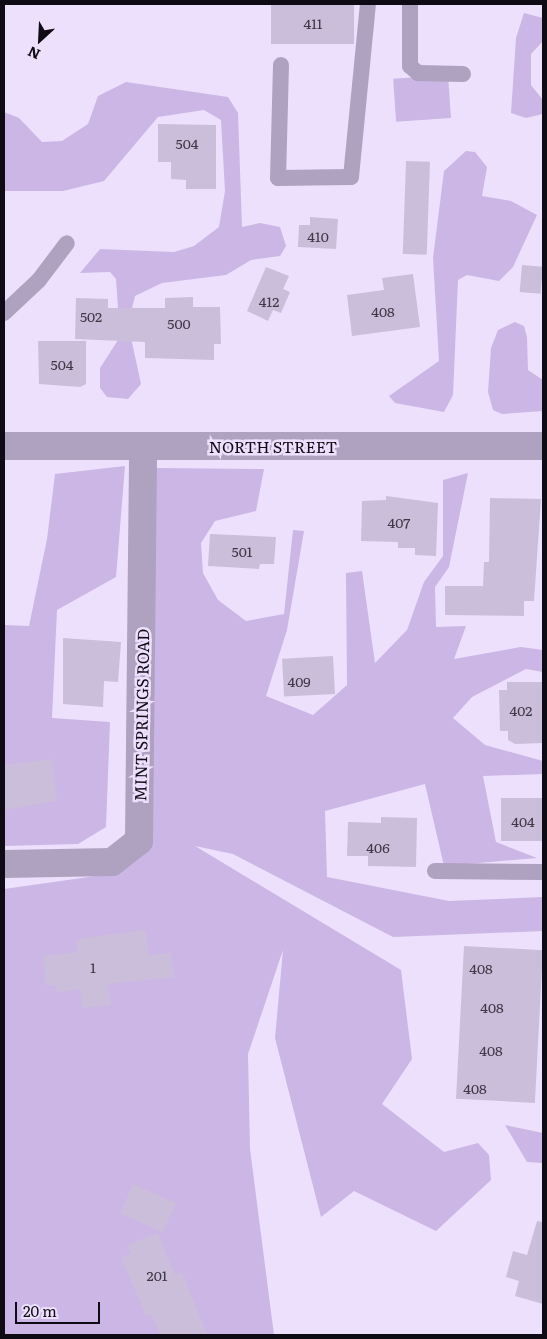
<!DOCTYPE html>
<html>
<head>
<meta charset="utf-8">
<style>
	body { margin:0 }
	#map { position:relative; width:547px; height:1339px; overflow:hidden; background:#ede0fd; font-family:Literata,serif }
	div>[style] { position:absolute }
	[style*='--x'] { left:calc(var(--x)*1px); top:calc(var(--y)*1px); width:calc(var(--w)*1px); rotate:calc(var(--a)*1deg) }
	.green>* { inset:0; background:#cbb6e5; transform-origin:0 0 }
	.building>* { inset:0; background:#cbbeda; transform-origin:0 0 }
	.lane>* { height:16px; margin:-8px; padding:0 8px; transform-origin:8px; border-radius:8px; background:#afa1c0 }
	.street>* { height:28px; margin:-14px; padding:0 14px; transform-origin:14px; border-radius:14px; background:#afa1c0 }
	span { translate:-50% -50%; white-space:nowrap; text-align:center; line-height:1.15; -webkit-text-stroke:5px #ede0fd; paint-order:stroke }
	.number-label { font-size:14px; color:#3e3846 }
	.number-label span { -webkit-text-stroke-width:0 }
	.street-label { font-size:16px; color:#0f0b14 }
	.frame { position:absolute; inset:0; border:5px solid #0f0b14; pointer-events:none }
	.north { position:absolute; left:15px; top:15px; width:50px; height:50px; -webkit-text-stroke:4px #ede0fd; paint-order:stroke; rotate:205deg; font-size:14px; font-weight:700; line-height:20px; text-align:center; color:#0f0b14 }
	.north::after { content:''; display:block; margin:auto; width:18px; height:22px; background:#0f0b14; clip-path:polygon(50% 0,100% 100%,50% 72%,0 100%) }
	.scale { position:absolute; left:15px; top:1302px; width:85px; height:22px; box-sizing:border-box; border:2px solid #0f0b14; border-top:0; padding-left:6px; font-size:15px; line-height:18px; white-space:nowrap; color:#0f0b14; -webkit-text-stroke:4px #ede0fd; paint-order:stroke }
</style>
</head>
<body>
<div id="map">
	<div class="green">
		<div style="clip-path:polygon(524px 13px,543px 18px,543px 41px,531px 54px,531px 85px,543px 100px,543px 114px,526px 118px,511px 113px,516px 38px)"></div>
		<div style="left:448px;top:75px;width:43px;height:55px;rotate:86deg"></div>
		<div style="clip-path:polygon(126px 82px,228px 97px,238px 113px,242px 227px,260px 223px,280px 227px,286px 246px,280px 256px,251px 260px,226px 275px,162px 283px,135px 296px,128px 324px,141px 384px,128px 399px,107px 397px,100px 388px,100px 368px,120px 337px,116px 279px,110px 272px,80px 273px,100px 249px,174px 252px,194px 246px,219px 227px,225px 191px,221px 120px,204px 110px,158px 117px,104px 181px,63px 191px,4px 191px,4px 112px,19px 118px,42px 142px,62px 141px,88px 124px,98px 96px)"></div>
		<div style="clip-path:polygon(466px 151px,475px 152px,487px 167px,482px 196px,511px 201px,537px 215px,513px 267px,499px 281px,467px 275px,458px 280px,453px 395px,444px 412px,395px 403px,389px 396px,439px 361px,433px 258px,444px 171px)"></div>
		<div style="clip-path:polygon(515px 322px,524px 326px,527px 337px,528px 370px,543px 380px,543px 411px,502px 414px,493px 410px,488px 392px,491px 348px,498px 330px)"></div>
		<div style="clip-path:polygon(125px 466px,116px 577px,57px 610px,52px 718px,110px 722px,106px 827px,78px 844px,4px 846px,4px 625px,29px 626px,47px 539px,55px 474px)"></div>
		<div style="clip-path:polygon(156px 468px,264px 469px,256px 511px,215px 521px,201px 543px,203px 573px,218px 600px,246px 621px,284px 614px,293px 530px,304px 531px,287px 630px,266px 696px,313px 715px,347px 685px,346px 573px,362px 571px,375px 663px,407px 630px,424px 582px,443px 556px,443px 480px,468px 473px,449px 567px,435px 587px,436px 627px,466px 626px,454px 659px,521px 647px,543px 650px,543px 672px,526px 669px,472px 697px,453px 718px,485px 745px,543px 761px,543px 774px,483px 776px,496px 842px,537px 858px,444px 866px,425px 784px,325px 811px,327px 877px,449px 901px,543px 897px,543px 931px,393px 937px,233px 854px,195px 846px,401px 970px,412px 1059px,382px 1104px,444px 1152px,478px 1143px,489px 1155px,491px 1180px,436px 1231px,354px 1191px,321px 1217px,275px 1038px,283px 950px,248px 1054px,250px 1149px,274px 1335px,4px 1335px,4px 889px,117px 873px,135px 861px)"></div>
		<div style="clip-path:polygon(505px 1125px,543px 1133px,543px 1163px,527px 1162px)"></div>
	</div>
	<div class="building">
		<div style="left:271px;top:4px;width:83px;height:40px"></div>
		<div style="clip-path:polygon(158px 124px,216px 125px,216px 189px,186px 189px,186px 180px,171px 179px,171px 162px,158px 162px)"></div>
		<div style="left:406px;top:161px;width:24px;height:93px;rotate:2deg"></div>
		<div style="clip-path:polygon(310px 217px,338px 219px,336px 249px,298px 247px,299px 225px,310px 225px)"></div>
		<div style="left:522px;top:265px;width:21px;height:27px;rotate:5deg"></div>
		<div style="clip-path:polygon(266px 267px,289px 276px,283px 289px,290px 292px,281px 313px,273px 310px,268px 321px,247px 311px)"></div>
		<div style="clip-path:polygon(413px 274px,420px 327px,352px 336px,347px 295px,384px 290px,382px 278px)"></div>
		<div style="clip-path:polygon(193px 297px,193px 307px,220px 307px,221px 344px,214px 344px,214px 360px,145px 358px,145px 342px,75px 339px,76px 298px,108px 299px,108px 308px,165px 308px,165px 298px)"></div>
		<div style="clip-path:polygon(38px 341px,86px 341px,86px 384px,80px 387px,39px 384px)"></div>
		<div style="clip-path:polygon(386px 496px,438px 503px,436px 556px,415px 555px,415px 548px,398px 548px,398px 542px,361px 541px,362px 501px,386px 500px)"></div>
		<div style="clip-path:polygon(490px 498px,541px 499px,534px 601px,524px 601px,524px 616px,445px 615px,445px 586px,483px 586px,484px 562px,489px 562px)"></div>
		<div style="clip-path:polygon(210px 534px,276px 537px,274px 564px,260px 564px,259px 569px,208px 566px)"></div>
		<div style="clip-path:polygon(63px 638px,121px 642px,118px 682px,104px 681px,103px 707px,63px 704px)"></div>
		<div style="left:333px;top:656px;width:38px;height:51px;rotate:87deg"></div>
		<div style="clip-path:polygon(507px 682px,543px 682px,543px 743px,515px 744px,508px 740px,508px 731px,500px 731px,499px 690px,507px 690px)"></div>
		<div style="clip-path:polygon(52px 759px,57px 801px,4px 810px,4px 765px)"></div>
		<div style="left:543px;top:798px;width:43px;height:42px;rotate:90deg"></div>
		<div style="clip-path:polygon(381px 817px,417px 818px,416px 867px,368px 866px,368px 856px,347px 856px,348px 822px,381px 823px)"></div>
		<div style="clip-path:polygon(146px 930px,149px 955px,170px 953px,174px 977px,108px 984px,111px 1005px,83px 1008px,80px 989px,56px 992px,55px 985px,46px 986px,43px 956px,78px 952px,76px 941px,83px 938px)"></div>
		<div style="left:464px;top:946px;width:79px;height:153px;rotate:3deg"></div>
		<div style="left:133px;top:1184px;width:47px;height:32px;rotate:24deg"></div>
		<div style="clip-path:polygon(537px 1221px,543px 1222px,543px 1304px,515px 1296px,519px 1281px,506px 1277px,513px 1251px,527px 1255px)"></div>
		<div style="clip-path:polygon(158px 1233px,175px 1275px,182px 1272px,207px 1335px,160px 1335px,151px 1314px,146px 1316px,121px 1257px,131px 1253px,128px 1245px)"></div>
	</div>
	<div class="lane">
		<div style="--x:410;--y:4;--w:62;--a:90"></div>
		<div style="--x:410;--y:66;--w:11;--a:41"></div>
		<div style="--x:418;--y:73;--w:45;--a:1.3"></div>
		<div style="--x:281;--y:65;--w:113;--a:91.5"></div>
		<div style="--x:278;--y:178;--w:73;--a:-0.8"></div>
		<div style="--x:351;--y:177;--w:174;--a:-84.4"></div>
		<div style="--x:4;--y:313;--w:48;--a:-43.3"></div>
		<div style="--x:39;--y:280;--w:46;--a:-52.9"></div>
		<div style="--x:435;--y:871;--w:108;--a:0.5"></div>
	</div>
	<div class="street">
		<div style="--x:4;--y:446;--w:539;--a:0"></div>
		<div style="--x:4;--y:864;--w:108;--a:-1.1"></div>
		<div style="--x:112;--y:862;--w:34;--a:-38"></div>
		<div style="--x:139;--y:841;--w:395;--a:-89.4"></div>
	</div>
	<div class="number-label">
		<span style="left:313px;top:23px">411</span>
		<span style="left:187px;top:143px">504</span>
		<span style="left:318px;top:236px">410</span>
		<span style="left:269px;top:301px">412</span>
		<span style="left:383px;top:311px">408</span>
		<span style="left:91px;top:316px">502</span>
		<span style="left:179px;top:323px">500</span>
		<span style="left:62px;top:364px">504</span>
		<span style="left:399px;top:522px">407</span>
		<span style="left:242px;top:551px">501</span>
		<span style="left:299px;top:681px">409</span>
		<span style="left:521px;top:710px">402</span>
		<span style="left:523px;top:821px">404</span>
		<span style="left:378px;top:847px">406</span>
		<span style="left:93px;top:967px">1</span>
		<span style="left:481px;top:968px">408</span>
		<span style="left:492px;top:1007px">408</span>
		<span style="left:491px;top:1050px">408</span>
		<span style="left:475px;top:1088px">408</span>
		<span style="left:157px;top:1275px">201</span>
	</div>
	<div class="street-label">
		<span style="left:273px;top:446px">NORTH STREET</span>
		<span style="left:141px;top:715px;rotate:-89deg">MINT SPRINGS ROAD</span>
	</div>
	<div class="frame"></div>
	<div class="north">N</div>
	<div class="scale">20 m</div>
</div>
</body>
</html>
